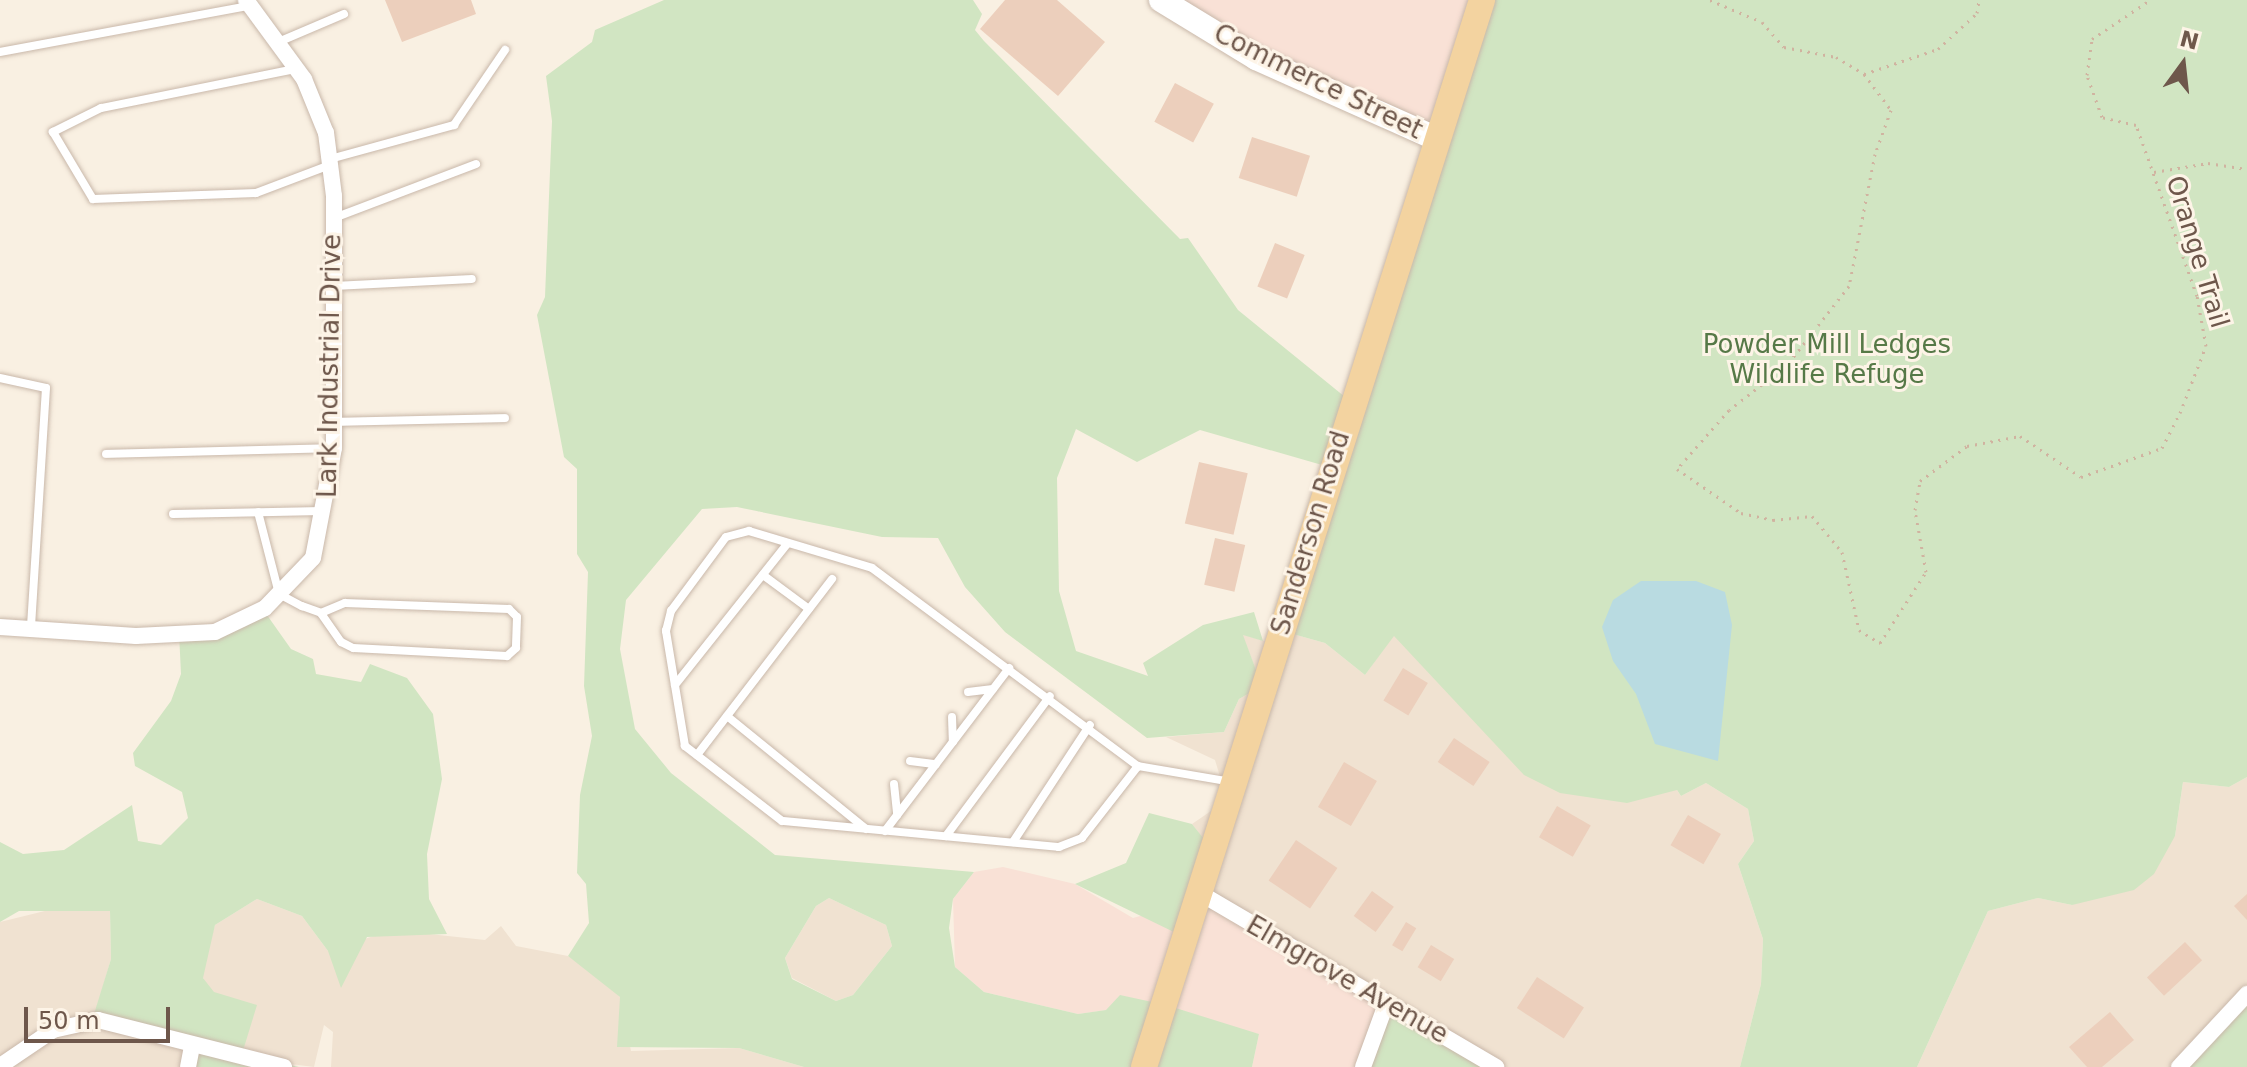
<!DOCTYPE html>
<html>
<head>
<meta charset="utf-8">
<style>
	body { margin:0 }
	#map { position:relative; width:2247px; height:1067px; overflow:hidden; background:#f9f0e2; font-family:"DejaVu Sans",sans-serif }
	div>[style] { position:absolute }
	[style*='--x'] { left:calc(var(--x)*1px); top:calc(var(--y)*1px); width:calc(var(--w)*1px); rotate:calc(var(--a)*1deg) }
	.residential>* { inset:0; background:#f0e2d1 }
	.commercial>* { inset:0; background:#f9e1d6 }
	.green>* { inset:0; background:#d1e5c2 }
	.water>* { inset:0; background:#b9dbe1 }
	.building>* { inset:0; background:#eccfbc; transform-origin:0 0 }
	.path>* { height:3px; margin-top:-1.5px; transform-origin:0; background:repeating-linear-gradient(90deg,#d0b3a0 0 2px,transparent 0 8px) }
	.roads { filter:drop-shadow(0 0 2px #c9b8aa) drop-shadow(0 0 2px #c9b8aa) }
	.lane>* { height:8px; margin:-4px; padding:0 4px; transform-origin:4px; border-radius:4px; background:#fff }
	.street>* { height:16px; margin:-8px; padding:0 8px; transform-origin:8px; border-radius:8px; background:#fff }
	.secondary>* { height:24px; margin:-12px; padding:0 12px; transform-origin:12px; border-radius:12px; background:#fff }
	.primary>* { height:26px; margin:-13px; padding:0 13px; transform-origin:13px; border-radius:13px; background:#f3d3a0 }
	span { translate:-50% -50%; white-space:nowrap; text-align:center; line-height:1.15; -webkit-text-stroke:6px #fdf4e7; paint-order:stroke }
	.street-label { font-size:26px; color:#6e574b }
	.park-label { font-size:26px; color:#567947 }
	.north { position:absolute; left:2143px; top:24px; width:80px; height:80px; -webkit-text-stroke:6px #fdf4e7; paint-order:stroke; rotate:15deg; font-size:22px; font-weight:700; line-height:32px; text-align:center; color:#6e574b }
	.north::after { content:''; display:block; margin:auto; width:28px; height:36px; background:#6e574b; clip-path:polygon(50% 0,100% 100%,50% 72%,0 100%) }
	.scale { position:absolute; left:24px; top:1007px; width:146px; height:36px; box-sizing:border-box; border:4px solid #6e574b; border-top:0; padding-left:10px; font-size:24px; line-height:28px; white-space:nowrap; color:#6e574b; -webkit-text-stroke:6px #fdf4e7; paint-order:stroke }
</style>
</head>
<body>
<div id="map">
	<div class="residential">
		<div style="clip-path:polygon(1282px 631px,1325px 643px,1365px 675px,1393px 636px,1420px 635px,1655px 758px,1681px 796px,1706px 783px,1748px 809px,1754px 841px,1738px 864px,1763px 939px,1761px 984px,1740px 1067px,1500px 1067px,1208px 897px,1211px 849px,1192px 824px,1227px 800px,1215px 760px,1166px 737px,1224px 732px,1239px 699px,1262px 686px,1242px 634px,1267px 642px)"></div>
		<div style="clip-path:polygon(2247px 777px,2247px 995px,2179px 1067px,1917px 1067px,1988px 911px,2038px 898px,2072px 905px,2175px 836px,2183px 782px,2229px 787px)"></div>
		<div style="clip-path:polygon(829px 898px,886px 925px,892px 946px,853px 995px,836px 1001px,792px 978px,785px 958px,816px 906px)"></div>
		<div style="clip-path:polygon(257px 899px,302px 916px,328px 951px,392px 930px,485px 940px,501px 926px,516px 946px,568px 956px,607px 982px,620px 997px,631px 1051px,739px 1048px,804px 1067px,331px 1067px,333px 1032px,324px 1025px,314px 1067px,253px 1059px,242px 1053px,203px 978px,203px 962px,215px 925px)"></div>
		<div style="clip-path:polygon(57px 908px,110px 910px,111px 959px,95px 1014px,193px 1045px,188px 1067px,0 1067px,0 922px)"></div>
	</div>
	<div class="commercial">
		<div style="clip-path:polygon(1166px 0,1482px 0,1433px 133px)"></div>
		<div style="clip-path:polygon(1003px 867px,1075px 884px,1133px 918px,1208px 897px,1383px 999px,1364px 1067px,1252px 1067px,1259px 1034px,1107px 1010px,1078px 1014px,984px 992px,955px 967px,953px 899px,974px 872px)"></div>
	</div>
	<div class="green">
		<div style="clip-path:polygon(evenodd,664px 0,973px 0,982px 14px,975px 30px,984px 41px,1180px 239px,1188px 238px,1238px 310px,1350px 401px,1482px 0,2247px 0,2247px 777px,2229px 787px,2183px 782px,2175px 836px,2154px 874px,2134px 890px,2072px 905px,2038px 898px,1988px 911px,1917px 1067px,1740px 1067px,1761px 984px,1763px 939px,1738px 864px,1754px 841px,1748px 809px,1706px 783px,1681px 796px,1677px 790px,1627px 803px,1560px 793px,1524px 775px,1394px 636px,1365px 675px,1325px 643px,1282px 631px,1329px 467px,1200px 430px,1137px 462px,1076px 429px,1057px 478px,1059px 591px,1076px 651px,1148px 676px,1143px 663px,1203px 625px,1254px 612px,1263px 641px,1243px 635px,1262px 686px,1239px 699px,1224px 732px,1147px 738px,1005px 632px,965px 587px,938px 538px,882px 537px,737px 507px,702px 509px,626px 600px,620px 649px,635px 729px,671px 773px,775px 855px,974px 872px,953px 899px,949px 928px,955px 967px,984px 992px,1078px 1014px,1106px 1010px,1120px 995px,1166px 1005px,1259px 1034px,1252px 1067px,804px 1067px,739px 1048px,617px 1047px,620px 997px,568px 956px,589px 923px,586px 884px,577px 873px,580px 795px,592px 736px,584px 686px,588px 572px,577px 554px,577px 469px,564px 457px,537px 315px,545px 297px,552px 121px,546px 76px,592px 42px,595px 30px,664px 0,829px 898px,886px 925px,892px 946px,853px 995px,836px 1001px,792px 979px,785px 958px,816px 906px,829px 898px)"></div>
		<div style="clip-path:polygon(262px 608px,291px 649px,313px 659px,316px 674px,361px 682px,370px 664px,407px 678px,433px 714px,442px 779px,427px 854px,429px 899px,447px 934px,367px 937px,341px 988px,328px 951px,302px 916px,257px 899px,215px 925px,203px 978px,214px 992px,257px 1005px,242px 1054px,299px 1067px,188px 1067px,193px 1046px,94px 1014px,111px 959px,110px 911px,19px 911px,0 922px,0 842px,23px 854px,64px 850px,132px 805px,138px 841px,161px 845px,188px 818px,182px 792px,135px 766px,133px 753px,171px 701px,181px 674px,179px 633px,215px 629px)"></div>
		<div style="clip-path:polygon(1149px 813px,1192px 824px,1212px 849px,1180px 935px,1075px 884px,1126px 863px)"></div>
		<div style="clip-path:polygon(2247px 995px,2247px 1067px,2179px 1067px)"></div>
		<div style="clip-path:polygon(1386px 1003px,1499px 1067px,1364px 1067px)"></div>
	</div>
	<div class="water">
		<div style="clip-path:polygon(1641px 581px,1696px 581px,1725px 592px,1732px 625px,1718px 761px,1655px 744px,1636px 694px,1613px 661px,1602px 627px,1613px 600px)"></div>
	</div>
	<div class="building">
		<div style="clip-path:polygon(385px 0,471px 0,476px 14px,402px 42px)"></div>
		<div style="clip-path:polygon(1005px 0,1057px 0,1105px 42px,1058px 96px,980px 29px)"></div>
		<div style="left:1175px;top:83px;width:44px;height:44px;rotate:28deg"></div>
		<div style="left:1252px;top:137px;width:61px;height:43px;rotate:18deg"></div>
		<div style="left:1275px;top:243px;width:32px;height:47px;rotate:22deg"></div>
		<div style="left:1199px;top:462px;width:50px;height:63px;rotate:13deg"></div>
		<div style="left:1215px;top:538px;width:31px;height:48px;rotate:13deg"></div>
		<div style="left:1403px;top:668px;width:29px;height:38px;rotate:31deg"></div>
		<div style="left:1454px;top:738px;width:43px;height:29px;rotate:34deg"></div>
		<div style="left:1344px;top:762px;width:38px;height:52px;rotate:30deg"></div>
		<div style="left:1557px;top:806px;width:39px;height:36px;rotate:30deg"></div>
		<div style="left:1688px;top:815px;width:38px;height:35px;rotate:30deg"></div>
		<div style="left:1296px;top:840px;width:50px;height:49px;rotate:34deg"></div>
		<div style="left:1372px;top:891px;width:27px;height:31px;rotate:36deg"></div>
		<div style="clip-path:polygon(2247px 894px,2247px 920px,2234px 906px)"></div>
		<div style="left:1406px;top:922px;width:12px;height:27px;rotate:31deg"></div>
		<div style="left:2185px;top:942px;width:25px;height:52px;rotate:47deg"></div>
		<div style="left:1431px;top:945px;width:27px;height:26px;rotate:31deg"></div>
		<div style="left:1537px;top:977px;width:56px;height:37px;rotate:33deg"></div>
		<div style="clip-path:polygon(2110px 1012px,2134px 1040px,2102px 1067px,2087px 1067px,2069px 1047px)"></div>
	</div>
	<div class="path">
		<div style="--x:1710;--y:0;--w:56;--a:22.9"></div>
		<div style="--x:1762;--y:22;--w:33;--a:49"></div>
		<div style="--x:1784;--y:47;--w:53;--a:10.9"></div>
		<div style="--x:1836;--y:57;--w:33;--a:31"></div>
		<div style="--x:1864;--y:74;--w:45;--a:53.1"></div>
		<div style="--x:1891;--y:110;--w:47;--a:110"></div>
		<div style="--x:1875;--y:154;--w:135;--a:101.1"></div>
		<div style="--x:1849;--y:286;--w:100;--a:128.1"></div>
		<div style="--x:1787;--y:365;--w:73;--a:142.2"></div>
		<div style="--x:1729;--y:410;--w:79;--a:131.4"></div>
		<div style="--x:1677;--y:469;--w:78;--a:34.5"></div>
		<div style="--x:1741;--y:513;--w:33;--a:12"></div>
		<div style="--x:1773;--y:520;--w:39;--a:-6"></div>
		<div style="--x:1812;--y:516;--w:47;--a:50.2"></div>
		<div style="--x:1842;--y:552;--w:80;--a:77.7"></div>
		<div style="--x:1859;--y:630;--w:25;--a:32"></div>
		<div style="--x:1880;--y:643;--w:85;--a:-57.1"></div>
		<div style="--x:1926;--y:572;--w:63;--a:-100.1"></div>
		<div style="--x:1915;--y:510;--w:29;--a:-80"></div>
		<div style="--x:1920;--y:481;--w:59;--a:-36.7"></div>
		<div style="--x:1967;--y:446;--w:54;--a:-10.7"></div>
		<div style="--x:2020;--y:436;--w:73;--a:33.9"></div>
		<div style="--x:2081;--y:477;--w:86;--a:-19.7"></div>
		<div style="--x:2162;--y:448;--w:39;--a:-63"></div>
		<div style="--x:2180;--y:413;--w:72;--a:-68.8"></div>
		<div style="--x:2206;--y:346;--w:51;--a:-100.2"></div>
		<div style="--x:2197;--y:296;--w:182;--a:-109.6"></div>
		<div style="--x:2136;--y:125;--w:35;--a:-167"></div>
		<div style="--x:2102;--y:117;--w:45;--a:-109.7"></div>
		<div style="--x:2087;--y:75;--w:36;--a:-82"></div>
		<div style="--x:2092;--y:39;--w:70;--a:-33.9"></div>
		<div style="--x:1864;--y:74;--w:78;--a:-18.7"></div>
		<div style="--x:1938;--y:49;--w:53;--a:-42.7"></div>
		<div style="--x:1977;--y:13;--w:13;--a:-81"></div>
		<div style="--x:2154;--y:172;--w:55;--a:-9.5"></div>
		<div style="--x:2208;--y:163;--w:39;--a:9"></div>
	</div>
	<div class="roads">
		<div class="lane">
			<div style="--x:276;--y:43;--w:74;--a:-23.1"></div>
			<div style="--x:0;--y:52;--w:253;--a:-10.5"></div>
			<div style="--x:295;--y:69;--w:198;--a:168.6"></div>
			<div style="--x:101;--y:108;--w:54;--a:153.4"></div>
			<div style="--x:53;--y:132;--w:78;--a:59.2"></div>
			<div style="--x:93;--y:199;--w:163;--a:-2.1"></div>
			<div style="--x:256;--y:193;--w:79;--a:-20.7"></div>
			<div style="--x:330;--y:159;--w:129;--a:-15.3"></div>
			<div style="--x:454;--y:125;--w:91;--a:-55.8"></div>
			<div style="--x:334;--y:218;--w:152;--a:-20.8"></div>
			<div style="--x:334;--y:286;--w:138;--a:-2.9"></div>
			<div style="--x:0;--y:378;--w:47;--a:12.3"></div>
			<div style="--x:46;--y:388;--w:239;--a:93.6"></div>
			<div style="--x:334;--y:422;--w:171;--a:-1.3"></div>
			<div style="--x:106;--y:454;--w:228;--a:-1.5"></div>
			<div style="--x:258;--y:512;--w:85;--a:75.6"></div>
			<div style="--x:279;--y:594;--w:26;--a:28"></div>
			<div style="--x:302;--y:606;--w:20;--a:20"></div>
			<div style="--x:321;--y:613;--w:26;--a:-23"></div>
			<div style="--x:345;--y:603;--w:164;--a:2.1"></div>
			<div style="--x:509;--y:609;--w:11;--a:45"></div>
			<div style="--x:517;--y:617;--w:31;--a:92"></div>
			<div style="--x:516;--y:648;--w:12;--a:138"></div>
			<div style="--x:507;--y:656;--w:154;--a:-177"></div>
			<div style="--x:353;--y:648;--w:13;--a:-153"></div>
			<div style="--x:341;--y:642;--w:35;--a:-125"></div>
			<div style="--x:173;--y:514;--w:149;--a:-1.2"></div>
			<div style="--x:763;--y:575;--w:57;--a:36.5"></div>
			<div style="--x:675;--y:685;--w:181;--a:-51.5"></div>
			<div style="--x:968;--y:692;--w:25;--a:-7"></div>
			<div style="--x:727;--y:716;--w:179;--a:39.1"></div>
			<div style="--x:952;--y:717;--w:25;--a:88"></div>
			<div style="--x:697;--y:755;--w:222;--a:-52.5"></div>
			<div style="--x:910;--y:761;--w:26;--a:7"></div>
			<div style="--x:1138;--y:766;--w:91;--a:127.9"></div>
			<div style="--x:1082;--y:838;--w:25;--a:159"></div>
			<div style="--x:1059;--y:847;--w:278;--a:-174.6"></div>
			<div style="--x:782;--y:821;--w:123;--a:-142.3"></div>
			<div style="--x:685;--y:746;--w:117;--a:-99.4"></div>
			<div style="--x:666;--y:631;--w:21;--a:-76"></div>
			<div style="--x:671;--y:611;--w:92;--a:-53.4"></div>
			<div style="--x:726;--y:537;--w:24;--a:-15"></div>
			<div style="--x:749;--y:531;--w:128;--a:16.7"></div>
			<div style="--x:872;--y:568;--w:332;--a:36.7"></div>
			<div style="--x:1138;--y:766;--w:95;--a:9.7"></div>
			<div style="--x:894;--y:784;--w:31;--a:84"></div>
			<div style="--x:885;--y:831;--w:205;--a:-52.7"></div>
			<div style="--x:946;--y:836;--w:174;--a:-53.4"></div>
			<div style="--x:1013;--y:842;--w:140;--a:-56.7"></div>
		</div>
		<div class="street">
			<div style="--x:0;--y:627;--w:136;--a:3.8"></div>
			<div style="--x:136;--y:636;--w:79;--a:-2.9"></div>
			<div style="--x:215;--y:632;--w:55;--a:-25.6"></div>
			<div style="--x:265;--y:608;--w:69;--a:-46.2"></div>
			<div style="--x:313;--y:558;--w:112;--a:-79.2"></div>
			<div style="--x:334;--y:448;--w:252;--a:-90"></div>
			<div style="--x:334;--y:196;--w:64;--a:-97.2"></div>
			<div style="--x:326;--y:133;--w:58;--a:-112.2"></div>
			<div style="--x:304;--y:79;--w:98;--a:-126.3"></div>
			<div style="--x:1198;--y:892;--w:346;--a:30.4"></div>
			<div style="--x:0;--y:1066;--w:64;--a:-34.2"></div>
			<div style="--x:53;--y:1030;--w:46;--a:-12.5"></div>
			<div style="--x:98;--y:1020;--w:192;--a:14.2"></div>
			<div style="--x:188;--y:1067;--w:21;--a:-79"></div>
			<div style="--x:1363;--y:1067;--w:67;--a:-69.9"></div>
			<div style="--x:2179;--y:1067;--w:100;--a:-47"></div>
		</div>
		<div class="secondary">
			<div style="--x:1161;--y:0;--w:111;--a:31.4"></div>
			<div style="--x:1256;--y:58;--w:196;--a:24.1"></div>
		</div>
		<div class="primary">
			<div style="--x:1144;--y:1067;--w:1119;--a:-72.42"></div>
		</div>
	</div>
	<div class="street-label">
		<span style="left:1318px;top:82px;rotate:26deg">Commerce Street</span>
		<span style="left:2197px;top:252px;rotate:73deg">Orange Trail</span>
		<span style="left:330px;top:366px;rotate:-89deg">Lark Industrial Drive</span>
		<span style="left:1311px;top:533px;rotate:-73deg">Sanderson Road</span>
		<span style="left:1347px;top:980px;rotate:30deg">Elmgrove Avenue</span>
	</div>
	<div class="park-label">
		<span style="left:1827px;top:360px">Powder Mill Ledges<br>Wildlife Refuge</span>
	</div>
	<div class="north">N</div>
	<div class="scale">50 m</div>
</div>
</body>
</html>
